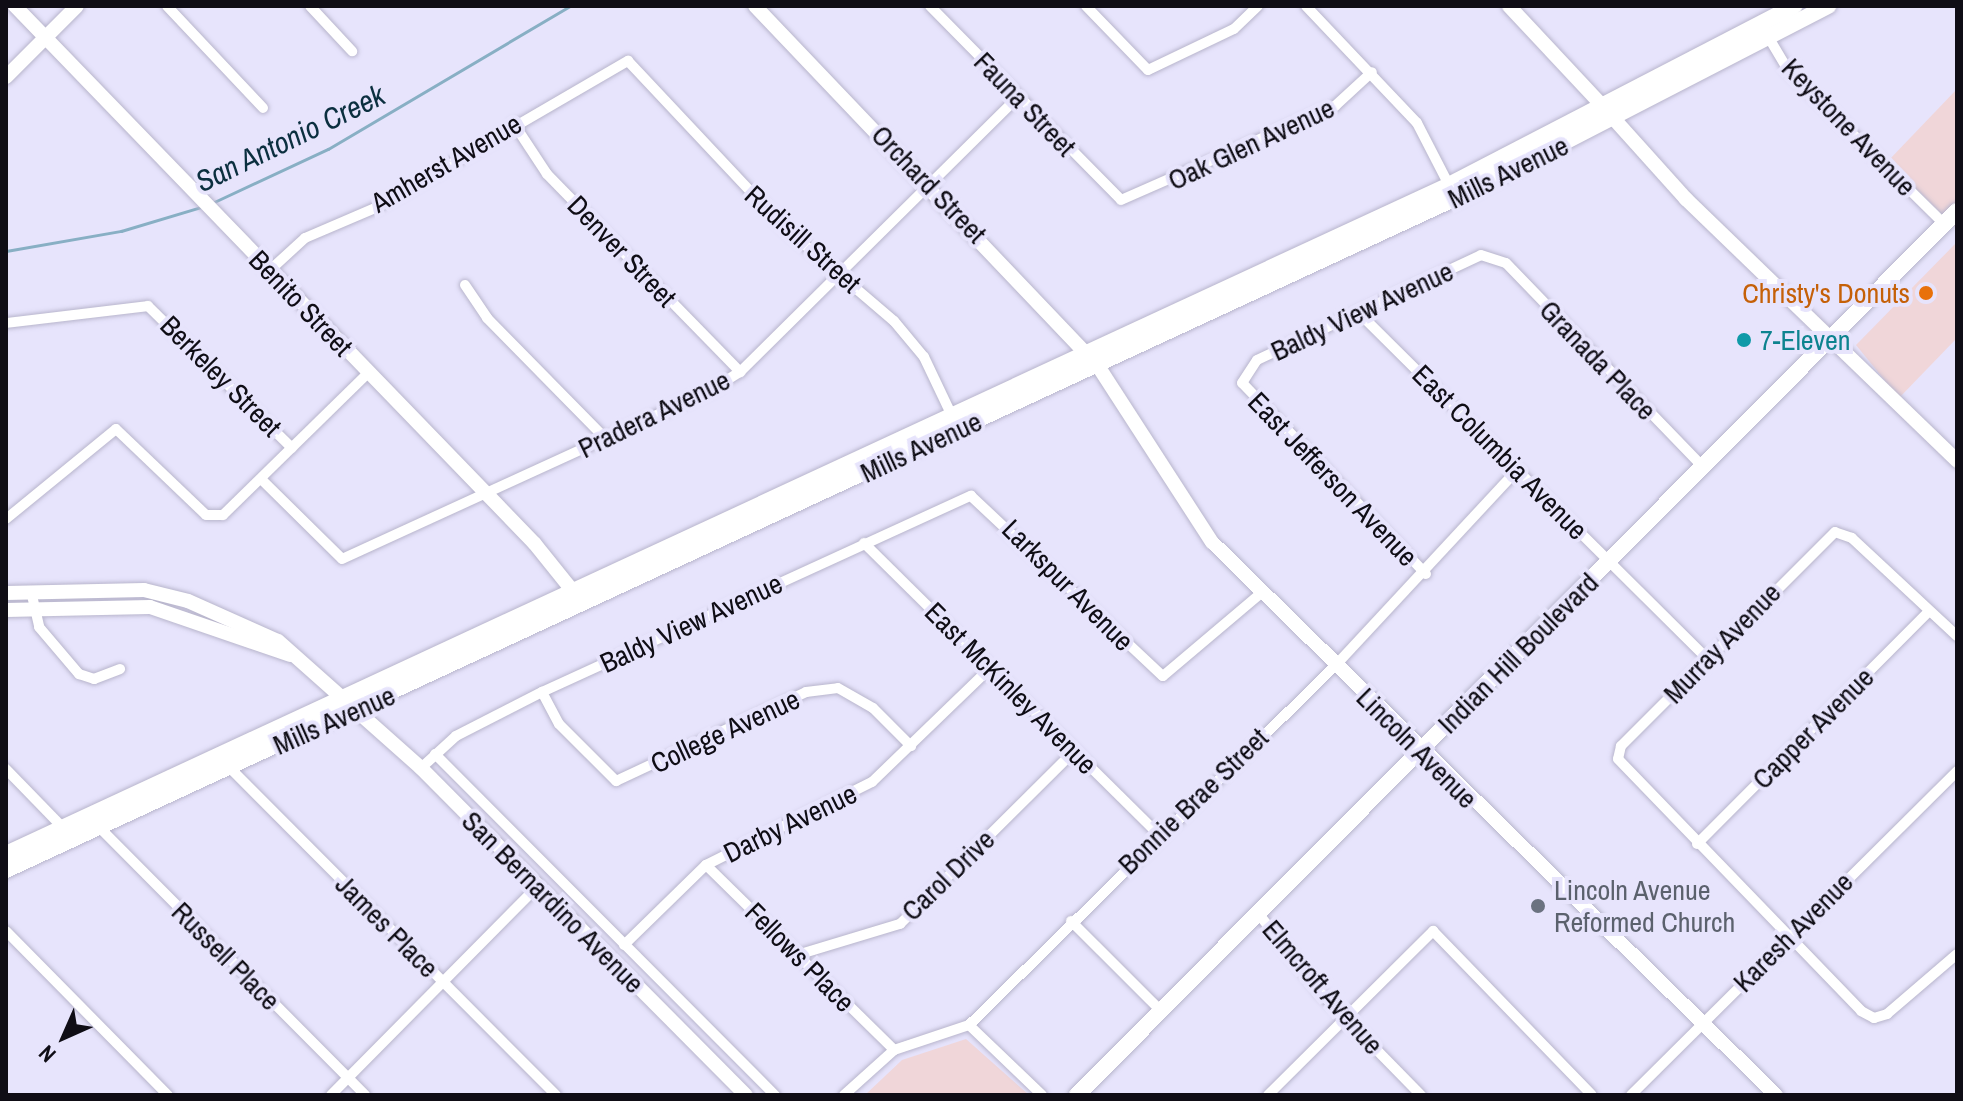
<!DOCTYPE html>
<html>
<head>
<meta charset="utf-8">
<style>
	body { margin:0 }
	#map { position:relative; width:1963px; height:1101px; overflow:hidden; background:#e7e4fc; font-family:"Archivo Narrow",sans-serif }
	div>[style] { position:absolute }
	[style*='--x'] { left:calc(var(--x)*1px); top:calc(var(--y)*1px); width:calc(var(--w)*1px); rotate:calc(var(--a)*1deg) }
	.commercial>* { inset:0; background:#f0d6d9 }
	.stream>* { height:3px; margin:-1.5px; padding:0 1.5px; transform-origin:1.5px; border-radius:1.5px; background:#88afc4 }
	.roads { filter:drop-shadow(0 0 2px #b8b5cc) drop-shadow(0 0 2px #b8b5cc) }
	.minor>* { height:10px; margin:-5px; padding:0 5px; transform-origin:5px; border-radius:5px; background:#fff }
	.tertiary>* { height:14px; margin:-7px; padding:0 7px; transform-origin:7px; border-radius:7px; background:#fff }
	.secondary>* { height:14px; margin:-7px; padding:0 7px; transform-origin:7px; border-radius:7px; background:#fff }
	.primary>* { height:16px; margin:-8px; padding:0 8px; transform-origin:8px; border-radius:8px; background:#fff }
	.dots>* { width:22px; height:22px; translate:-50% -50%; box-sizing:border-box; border:4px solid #e7e4fc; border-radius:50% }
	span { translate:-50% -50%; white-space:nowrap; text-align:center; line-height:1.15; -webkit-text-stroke:8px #e7e4fc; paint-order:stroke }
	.street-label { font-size:28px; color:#0f0d15 }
	.food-label { font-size:28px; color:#c56008 }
	.right { translate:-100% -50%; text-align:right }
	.culture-label { font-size:28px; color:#0d838f }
	.left { translate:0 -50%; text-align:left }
	.worship-label { font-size:28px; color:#5b616d }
	.water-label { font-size:30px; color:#0b2f3f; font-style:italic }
	.frame { position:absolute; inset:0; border:8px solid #0f0d15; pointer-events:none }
	.north { position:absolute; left:24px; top:997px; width:80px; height:80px; -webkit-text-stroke:6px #e7e4fc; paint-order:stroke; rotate:225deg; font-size:22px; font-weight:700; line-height:32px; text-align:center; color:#0f0d15 }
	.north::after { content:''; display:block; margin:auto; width:28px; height:36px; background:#0f0d15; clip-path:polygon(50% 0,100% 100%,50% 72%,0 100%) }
</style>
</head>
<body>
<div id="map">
	<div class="commercial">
		<div style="clip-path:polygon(1957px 89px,1957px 229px,1888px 161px)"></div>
		<div style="clip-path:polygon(1957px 242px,1957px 338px,1899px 398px,1856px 345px)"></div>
		<div style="clip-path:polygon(966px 1039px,1029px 1095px,865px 1095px,902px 1060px)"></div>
	</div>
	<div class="stream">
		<div style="--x:212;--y:203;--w:128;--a:-25"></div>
		<div style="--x:328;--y:149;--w:281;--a:-30.6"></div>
		<div style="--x:6;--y:251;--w:117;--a:-9.9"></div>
		<div style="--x:121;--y:231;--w:84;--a:-16.7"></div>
	</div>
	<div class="roads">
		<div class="minor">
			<div style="--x:167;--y:6;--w:140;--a:46.7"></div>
			<div style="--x:310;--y:6;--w:62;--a:47"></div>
			<div style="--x:930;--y:6;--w:272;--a:45.4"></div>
			<div style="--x:1121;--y:200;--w:234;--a:-23.7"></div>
			<div style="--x:1335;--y:106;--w:50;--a:-42.6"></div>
			<div style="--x:1086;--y:6;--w:89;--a:45.9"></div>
			<div style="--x:1148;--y:70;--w:95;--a:-25.5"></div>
			<div style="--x:1234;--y:29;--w:33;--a:-44"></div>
			<div style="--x:1306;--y:6;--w:161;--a:46.5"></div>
			<div style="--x:1417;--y:123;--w:74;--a:62.7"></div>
			<div style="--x:1766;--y:33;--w:43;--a:59.3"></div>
			<div style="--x:1788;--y:70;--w:219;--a:44.6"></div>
			<div style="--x:514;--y:124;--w:60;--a:56.6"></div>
			<div style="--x:547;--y:174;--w:277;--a:45.7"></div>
			<div style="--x:269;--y:271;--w:49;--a:-42.5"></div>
			<div style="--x:305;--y:238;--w:76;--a:-23.2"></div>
			<div style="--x:375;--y:208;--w:293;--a:-30.2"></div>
			<div style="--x:628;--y:61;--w:229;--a:46.8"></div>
			<div style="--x:785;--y:228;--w:143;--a:40.5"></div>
			<div style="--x:894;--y:321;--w:47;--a:50.2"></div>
			<div style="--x:924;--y:357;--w:68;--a:64.6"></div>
			<div style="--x:465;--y:285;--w:40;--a:56"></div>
			<div style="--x:487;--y:318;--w:170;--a:45.5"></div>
			<div style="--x:1360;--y:314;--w:489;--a:44.8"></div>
			<div style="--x:6;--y:323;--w:143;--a:-6.8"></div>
			<div style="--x:148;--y:306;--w:202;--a:44.6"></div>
			<div style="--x:262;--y:480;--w:112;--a:44.6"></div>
			<div style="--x:342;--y:559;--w:406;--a:-24.6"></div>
			<div style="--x:711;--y:390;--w:34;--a:-32"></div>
			<div style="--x:740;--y:372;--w:391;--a:-44.7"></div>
			<div style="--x:6;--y:519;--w:142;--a:-39.3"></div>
			<div style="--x:116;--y:429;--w:124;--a:43.7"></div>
			<div style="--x:206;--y:515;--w:17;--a:0"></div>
			<div style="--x:223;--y:515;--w:203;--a:-44.4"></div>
			<div style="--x:864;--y:543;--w:412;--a:44.7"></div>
			<div style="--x:1426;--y:574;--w:265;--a:-133.9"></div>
			<div style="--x:1242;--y:383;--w:27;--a:-57"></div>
			<div style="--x:1257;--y:360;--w:247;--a:-25.1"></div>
			<div style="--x:1481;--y:255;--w:26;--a:18"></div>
			<div style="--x:1506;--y:263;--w:284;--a:46"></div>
			<div style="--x:31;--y:591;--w:37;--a:77"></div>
			<div style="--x:39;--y:627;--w:62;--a:49.6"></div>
			<div style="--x:79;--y:674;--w:16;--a:18"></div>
			<div style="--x:94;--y:679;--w:28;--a:-21"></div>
			<div style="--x:1957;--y:636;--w:144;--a:-137"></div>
			<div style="--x:1852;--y:538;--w:18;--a:-161"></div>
			<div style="--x:1835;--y:532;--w:303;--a:135"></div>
			<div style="--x:1621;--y:746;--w:13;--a:103"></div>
			<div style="--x:1618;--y:759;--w:350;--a:46"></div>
			<div style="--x:1861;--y:1011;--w:15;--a:28"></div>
			<div style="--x:1874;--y:1018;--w:14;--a:-17"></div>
			<div style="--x:1887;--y:1014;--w:92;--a:-40.6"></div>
			<div style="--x:542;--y:692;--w:36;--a:62"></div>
			<div style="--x:559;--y:724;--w:81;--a:45"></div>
			<div style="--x:616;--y:781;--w:210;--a:-25.1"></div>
			<div style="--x:806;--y:692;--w:32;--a:-7"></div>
			<div style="--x:838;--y:688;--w:40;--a:29.7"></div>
			<div style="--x:873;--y:708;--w:54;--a:45"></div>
			<div style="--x:435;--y:754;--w:482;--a:45.1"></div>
			<div style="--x:227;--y:765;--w:466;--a:45.1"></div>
			<div style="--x:421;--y:768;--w:47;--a:-42.4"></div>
			<div style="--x:456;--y:736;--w:97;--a:-27.1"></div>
			<div style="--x:542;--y:692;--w:472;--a:-24.6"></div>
			<div style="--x:971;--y:496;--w:263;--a:43.2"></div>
			<div style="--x:1163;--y:676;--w:127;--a:-40.2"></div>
			<div style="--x:6;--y:769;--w:86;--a:45.9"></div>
			<div style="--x:96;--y:824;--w:382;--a:45.2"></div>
			<div style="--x:1697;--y:844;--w:329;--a:-45.1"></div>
			<div style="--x:706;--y:865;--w:264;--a:44.5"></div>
			<div style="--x:1258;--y:913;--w:100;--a:51.9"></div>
			<div style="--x:1320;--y:992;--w:144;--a:45.6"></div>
			<div style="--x:1071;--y:921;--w:127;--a:45"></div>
			<div style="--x:6;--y:931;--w:231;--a:45.4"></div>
			<div style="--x:624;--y:945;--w:115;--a:-44.3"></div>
			<div style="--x:706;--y:865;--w:186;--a:-26.6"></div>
			<div style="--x:872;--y:782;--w:164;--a:-44"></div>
			<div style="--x:797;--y:955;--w:108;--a:-16.8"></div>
			<div style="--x:900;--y:924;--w:245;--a:-44.8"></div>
			<div style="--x:969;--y:1025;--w:101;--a:43.8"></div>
			<div style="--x:331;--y:1095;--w:293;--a:-45.3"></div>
			<div style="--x:844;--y:1095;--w:67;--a:-42"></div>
			<div style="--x:894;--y:1050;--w:79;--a:-18.4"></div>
			<div style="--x:969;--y:1025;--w:513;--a:-44.45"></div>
			<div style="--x:1335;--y:666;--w:267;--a:-47.1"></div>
			<div style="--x:1268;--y:1095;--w:233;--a:-44.8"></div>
			<div style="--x:1433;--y:931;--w:228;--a:45.9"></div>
			<div style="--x:1631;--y:1095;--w:460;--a:-44.8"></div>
		</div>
		<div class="tertiary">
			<div style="--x:15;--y:6;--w:748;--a:45.97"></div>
			<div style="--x:535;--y:544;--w:72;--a:51.2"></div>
			<div style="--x:755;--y:6;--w:497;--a:46.4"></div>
			<div style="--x:1098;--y:366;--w:210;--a:57.1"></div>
			<div style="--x:1212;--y:542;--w:790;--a:44.44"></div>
			<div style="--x:6;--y:77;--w:100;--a:-45"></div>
			<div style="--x:1614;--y:119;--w:108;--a:48"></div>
			<div style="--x:1686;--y:199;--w:377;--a:44"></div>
		</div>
		<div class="secondary">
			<div style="--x:1509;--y:6;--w:146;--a:46.9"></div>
			<div style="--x:6;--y:593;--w:138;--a:-1.2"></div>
			<div style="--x:144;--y:590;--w:45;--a:14"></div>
			<div style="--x:188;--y:601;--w:98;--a:24"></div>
			<div style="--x:278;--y:641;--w:191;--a:41.6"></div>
			<div style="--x:421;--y:768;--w:461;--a:45.2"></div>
			<div style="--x:6;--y:610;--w:144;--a:-1.2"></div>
			<div style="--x:150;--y:607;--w:148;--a:18.9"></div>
		</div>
		<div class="primary">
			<div style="--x:6;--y:854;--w:1591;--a:-24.87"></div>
			<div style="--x:1449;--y:185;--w:389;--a:-27.4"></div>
			<div style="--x:6;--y:870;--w:1598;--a:-24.87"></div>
			<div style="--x:1456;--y:198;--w:419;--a:-27.3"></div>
			<div style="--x:1077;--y:1095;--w:1247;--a:-45.13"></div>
		</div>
	</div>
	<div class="dots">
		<div style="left:1926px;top:293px;background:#e8710a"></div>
		<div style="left:1744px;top:340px;background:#0f9aa8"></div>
		<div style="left:1538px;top:906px;background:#6b7280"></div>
	</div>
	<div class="street-label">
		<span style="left:1025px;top:104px;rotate:46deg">Fauna Street</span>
		<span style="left:1849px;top:127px;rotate:46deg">Keystone Avenue</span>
		<span style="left:1251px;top:144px;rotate:-25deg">Oak Glen Avenue</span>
		<span style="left:446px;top:163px;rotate:-30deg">Amherst Avenue</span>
		<span style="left:1508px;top:172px;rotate:-26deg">Mills Avenue</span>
		<span style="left:929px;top:184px;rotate:46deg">Orchard Street</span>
		<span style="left:803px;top:239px;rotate:42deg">Rudisill Street</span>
		<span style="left:622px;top:251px;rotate:46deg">Denver Street</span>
		<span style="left:301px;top:303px;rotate:46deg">Benito Street</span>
		<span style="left:1362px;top:311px;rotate:-25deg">Baldy View Avenue</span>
		<span style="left:1598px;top:360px;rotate:46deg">Granada Place</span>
		<span style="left:221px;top:376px;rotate:45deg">Berkeley Street</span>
		<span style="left:654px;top:414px;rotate:-26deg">Pradera Avenue</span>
		<span style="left:921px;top:447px;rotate:-25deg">Mills Avenue</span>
		<span style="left:1500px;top:452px;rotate:45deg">East Columbia Avenue</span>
		<span style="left:1333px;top:479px;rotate:46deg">East Jefferson Avenue</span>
		<span style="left:1068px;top:585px;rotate:45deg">Larkspur Avenue</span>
		<span style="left:691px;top:623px;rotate:-25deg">Baldy View Avenue</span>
		<span style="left:1722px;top:643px;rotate:-46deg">Murray Avenue</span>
		<span style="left:1518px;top:653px;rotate:-45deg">Indian Hill Boulevard</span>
		<span style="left:1011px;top:688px;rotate:45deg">East McKinley Avenue</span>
		<span style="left:334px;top:720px;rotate:-24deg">Mills Avenue</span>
		<span style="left:1813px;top:728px;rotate:-45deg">Capper Avenue</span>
		<span style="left:725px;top:731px;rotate:-25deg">College Avenue</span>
		<span style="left:1417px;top:748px;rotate:45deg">Lincoln Avenue</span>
		<span style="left:1193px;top:801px;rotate:-44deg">Bonnie Brae Street</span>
		<span style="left:790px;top:823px;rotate:-26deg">Darby Avenue</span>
		<span style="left:948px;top:875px;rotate:-44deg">Carol Drive</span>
		<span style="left:553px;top:902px;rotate:45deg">San Bernardino Avenue</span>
		<span style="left:387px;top:926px;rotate:45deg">James Place</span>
		<span style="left:1793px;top:932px;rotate:-45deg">Karesh Avenue</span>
		<span style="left:226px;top:956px;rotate:45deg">Russell Place</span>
		<span style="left:800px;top:957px;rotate:45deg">Fellows Place</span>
		<span style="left:1323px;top:987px;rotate:49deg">Elmcroft Avenue</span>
	</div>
	<div class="food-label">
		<span class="right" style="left:1910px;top:293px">Christy's Donuts</span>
	</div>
	<div class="culture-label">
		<span class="left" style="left:1760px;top:340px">7-Eleven</span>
	</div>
	<div class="worship-label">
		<span class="left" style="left:1554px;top:906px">Lincoln Avenue<br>Reformed Church</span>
	</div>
	<div class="water-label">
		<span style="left:290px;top:138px;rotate:-26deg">San Antonio Creek</span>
	</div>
	<div class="frame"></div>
	<div class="north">N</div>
</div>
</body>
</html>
